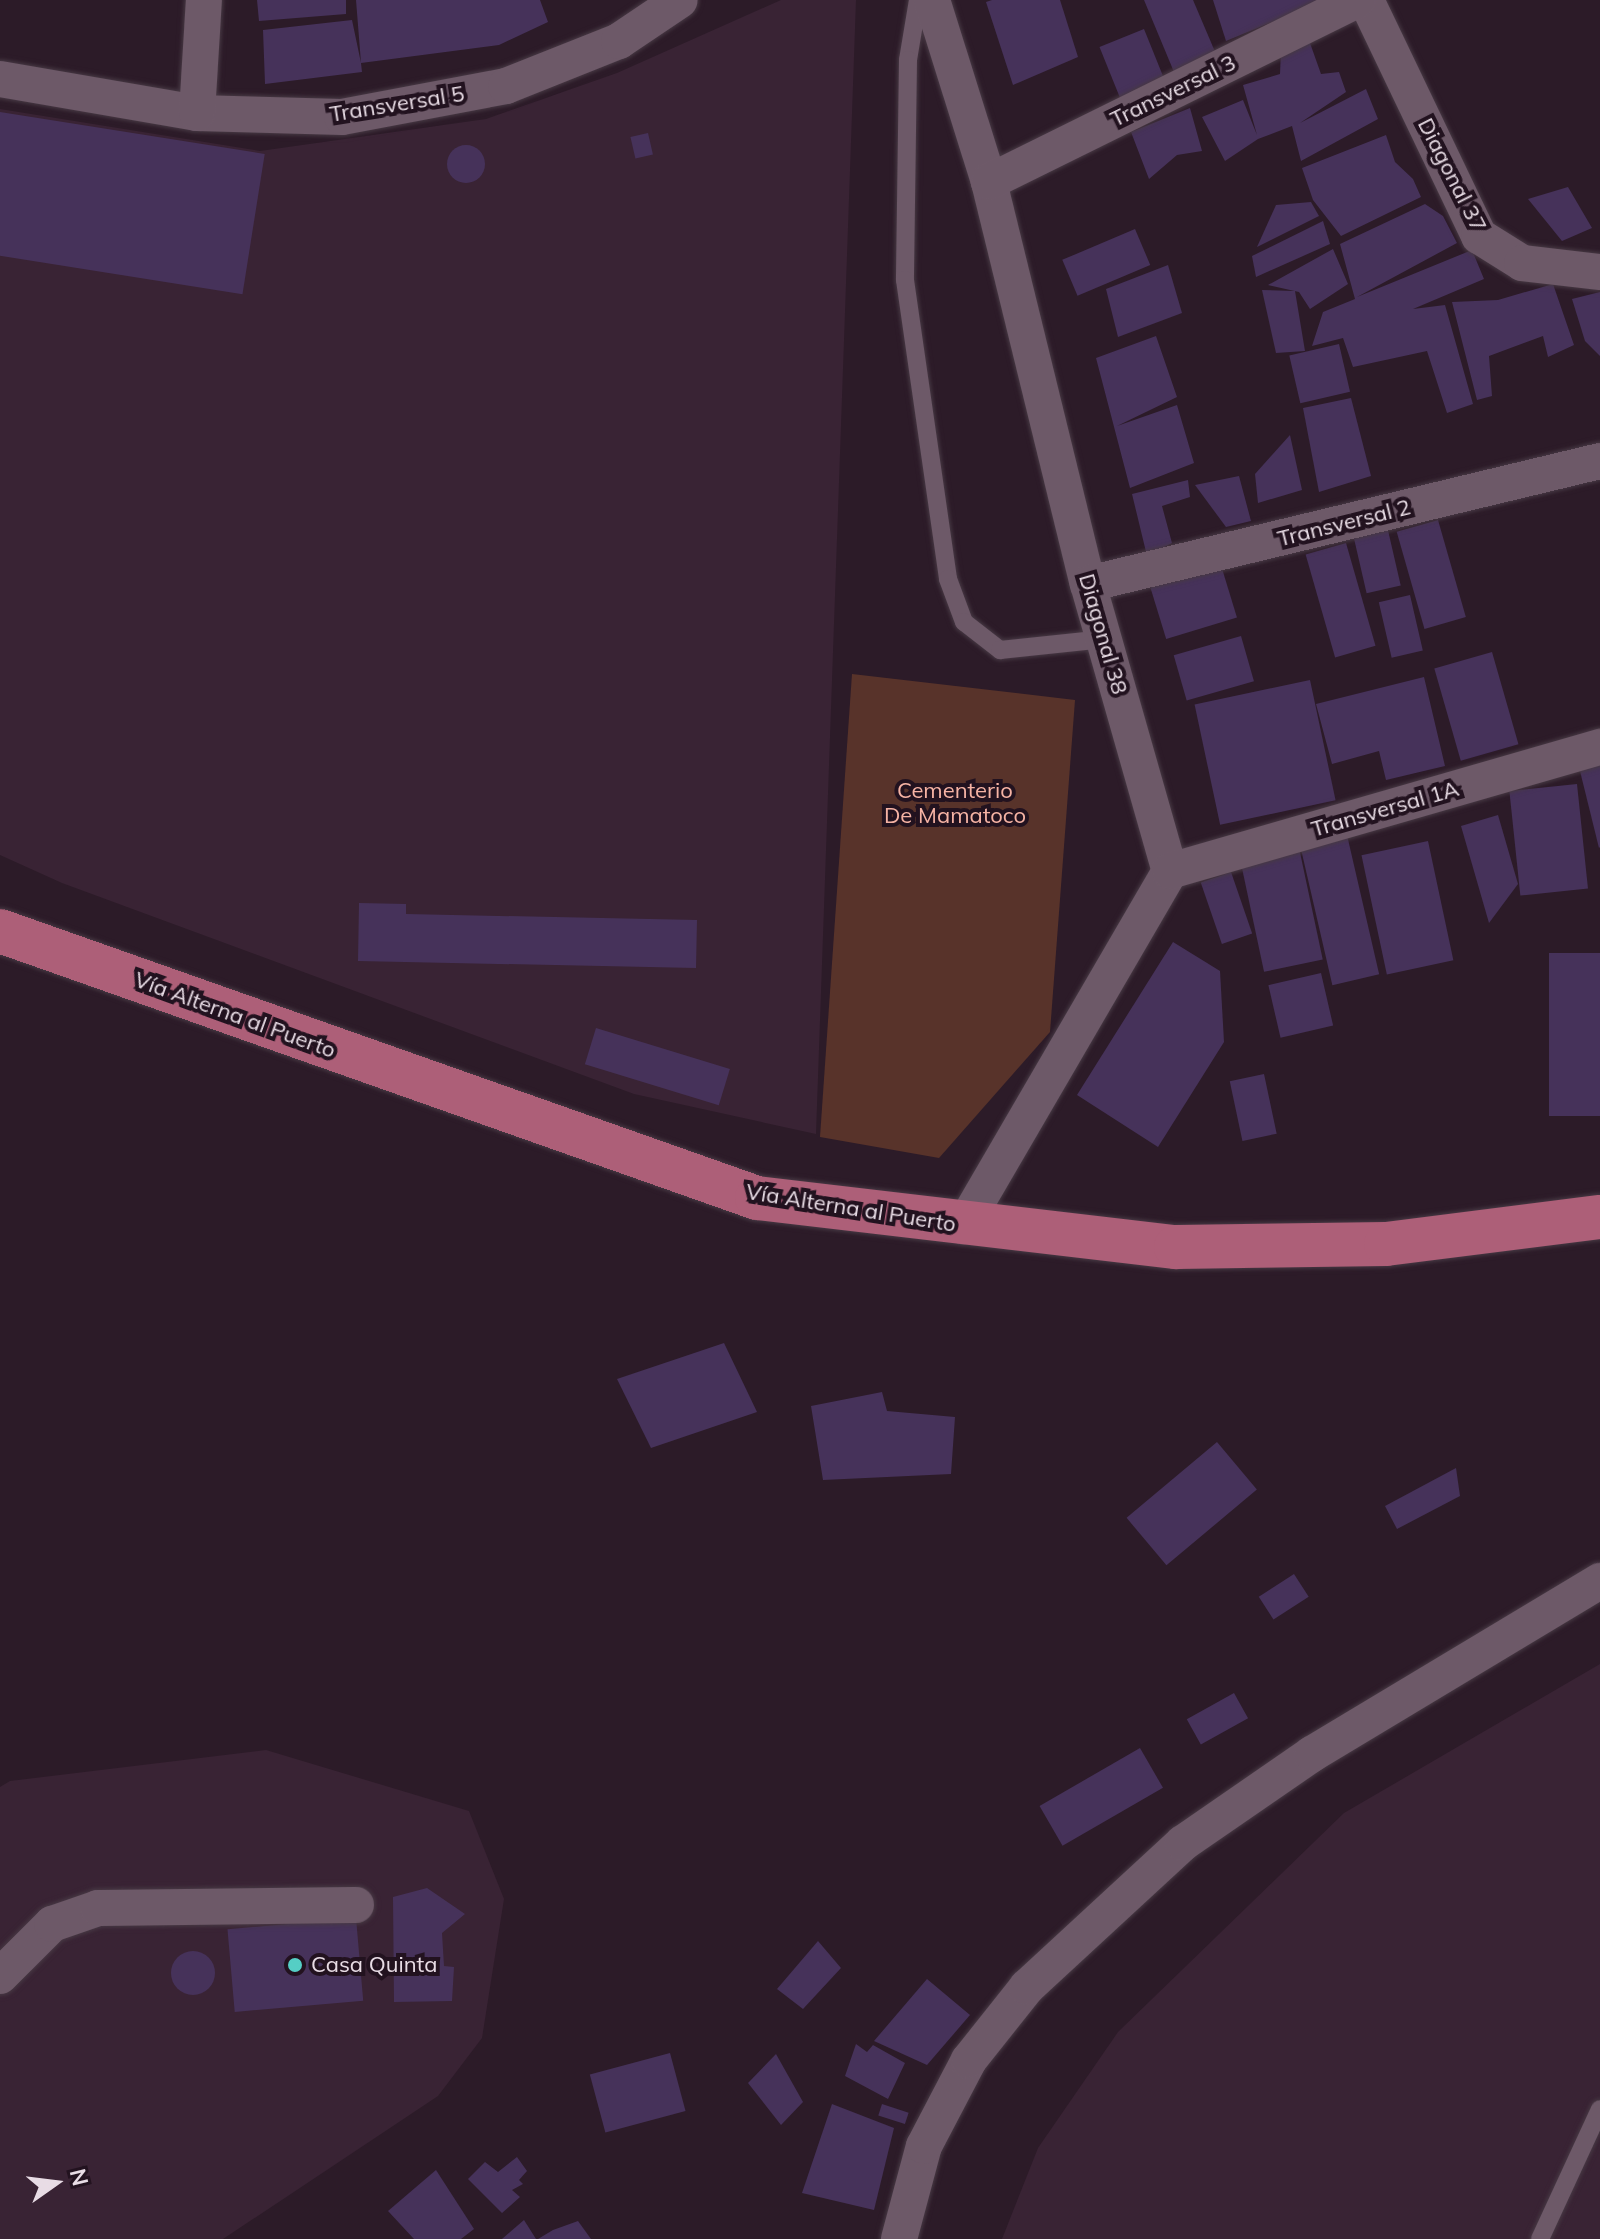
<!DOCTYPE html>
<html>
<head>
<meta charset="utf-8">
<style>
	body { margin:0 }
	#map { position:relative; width:1600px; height:2239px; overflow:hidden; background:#2c1b28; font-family:Mulish,sans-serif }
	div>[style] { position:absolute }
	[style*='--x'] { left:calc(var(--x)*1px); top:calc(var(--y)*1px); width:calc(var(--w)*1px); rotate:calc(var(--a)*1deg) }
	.built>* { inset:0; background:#392334 }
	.green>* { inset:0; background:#58332a }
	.building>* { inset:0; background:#46325a; transform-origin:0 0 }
	.round { border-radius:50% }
	.roads { filter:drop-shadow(0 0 2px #473944) drop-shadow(0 0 2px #473944) }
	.service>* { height:18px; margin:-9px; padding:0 9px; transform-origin:9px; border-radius:9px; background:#6d5968 }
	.minor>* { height:36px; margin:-18px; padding:0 18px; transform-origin:18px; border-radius:18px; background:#6d5968 }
	.primary>* { height:44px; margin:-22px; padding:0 22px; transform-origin:22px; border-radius:22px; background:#ad5f78 }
	.dots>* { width:22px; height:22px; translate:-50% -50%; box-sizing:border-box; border:4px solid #22121f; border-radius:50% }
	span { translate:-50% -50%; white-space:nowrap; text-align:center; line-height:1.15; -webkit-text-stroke:8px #22121f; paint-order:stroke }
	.street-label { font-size:22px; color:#e8dce5 }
	.park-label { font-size:22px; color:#f6b3a4 }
	.poi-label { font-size:22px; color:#e8dce5 }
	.left { translate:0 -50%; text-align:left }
	.north { position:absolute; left:16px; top:2143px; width:80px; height:80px; -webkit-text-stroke:6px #22121f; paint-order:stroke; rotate:76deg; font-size:22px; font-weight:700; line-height:32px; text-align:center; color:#e8dce5 }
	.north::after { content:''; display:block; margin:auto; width:28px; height:36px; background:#e8dce5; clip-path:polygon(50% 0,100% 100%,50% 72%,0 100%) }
</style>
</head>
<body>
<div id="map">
	<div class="built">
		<div style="clip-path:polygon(781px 0,856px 0,816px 1134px,634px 1094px,62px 883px,0 855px,0 109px,260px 151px,486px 119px,617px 73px)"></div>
		<div style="clip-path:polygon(1600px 1664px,1600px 2239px,1002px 2239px,1038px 2148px,1118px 2032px,1344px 1813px)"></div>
		<div style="clip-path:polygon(266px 1750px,469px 1811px,504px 1899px,482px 2038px,438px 2096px,223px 2239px,0 2239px,0 1787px,10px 1781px)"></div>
	</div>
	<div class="green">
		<div style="clip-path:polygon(852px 674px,1075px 700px,1050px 1032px,939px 1158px,820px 1137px)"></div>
	</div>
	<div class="building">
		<div style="clip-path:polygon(257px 0,346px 0,346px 14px,259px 21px)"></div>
		<div style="clip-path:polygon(356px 0,540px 0,548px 22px,499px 45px,361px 63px,362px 72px,265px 84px,263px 30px,352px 20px,361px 63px)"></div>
		<div style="clip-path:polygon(992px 0,1060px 0,1078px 57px,1013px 85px,986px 2px)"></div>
		<div style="clip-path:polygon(1144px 0,1193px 0,1216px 54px,1174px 72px)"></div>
		<div style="clip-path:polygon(1213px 0,1325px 0,1226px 41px)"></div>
		<div style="left:1144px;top:29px;width:59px;height:48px;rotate:68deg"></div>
		<div style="clip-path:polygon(1310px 43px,1321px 74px,1339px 72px,1346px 92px,1300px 123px,1366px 89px,1378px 119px,1301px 161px,1292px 126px,1258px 139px,1225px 161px,1202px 117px,1243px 100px,1257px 135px,1243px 85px,1280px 74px,1281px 50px)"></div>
		<div style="clip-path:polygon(1190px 108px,1202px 151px,1177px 155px,1149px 179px,1131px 132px)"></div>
		<div style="left:0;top:112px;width:268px;height:142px;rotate:9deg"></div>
		<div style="left:648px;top:133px;width:22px;height:18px;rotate:77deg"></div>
		<div style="clip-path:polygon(1386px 135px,1395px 162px,1413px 179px,1421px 197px,1341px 236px,1313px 200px,1302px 168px)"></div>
		<div class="round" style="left:447px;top:145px;width:38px;height:38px"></div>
		<div style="clip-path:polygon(1568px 187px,1592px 228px,1562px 241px,1528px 199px)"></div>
		<div style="clip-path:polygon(1311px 202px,1319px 216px,1257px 247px,1276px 205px)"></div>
		<div style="clip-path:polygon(1425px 204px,1443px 216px,1457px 243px,1357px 297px,1472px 250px,1484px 279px,1413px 309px,1445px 305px,1473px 404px,1447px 413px,1427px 351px,1353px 367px,1343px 338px,1312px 346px,1323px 312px,1355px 299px,1340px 244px)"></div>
		<div style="clip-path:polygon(1323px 221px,1330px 244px,1256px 277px,1252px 256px)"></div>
		<div style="left:1135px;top:229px;width:39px;height:79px;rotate:67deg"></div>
		<div style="clip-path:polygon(1333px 249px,1348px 284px,1310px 309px,1299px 292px,1268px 285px)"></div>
		<div style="clip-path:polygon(1168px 265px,1182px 313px,1118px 337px,1106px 289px)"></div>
		<div style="clip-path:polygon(1553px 284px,1574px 345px,1548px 357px,1543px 336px,1489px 356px,1492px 396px,1477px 400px,1452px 302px,1498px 300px)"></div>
		<div style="clip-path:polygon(1262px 290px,1295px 291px,1305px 351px,1276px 353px)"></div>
		<div style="clip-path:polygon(1600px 292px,1600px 356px,1585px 341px,1572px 299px)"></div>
		<div style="clip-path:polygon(1156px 336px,1177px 397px,1117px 426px,1177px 405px,1194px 463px,1130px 488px,1096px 358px)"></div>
		<div style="left:1339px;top:344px;width:49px;height:51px;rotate:77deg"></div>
		<div style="clip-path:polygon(1351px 398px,1371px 476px,1319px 492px,1303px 408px)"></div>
		<div style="clip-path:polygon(1290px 435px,1302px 490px,1258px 503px,1255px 474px)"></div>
		<div style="clip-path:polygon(1239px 476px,1251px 521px,1226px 527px,1195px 485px)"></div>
		<div style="clip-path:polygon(1188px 480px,1190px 497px,1162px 506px,1172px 543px,1147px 556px,1132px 494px)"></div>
		<div style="left:1438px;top:520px;width:101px;height:43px;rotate:74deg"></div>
		<div style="left:1387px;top:526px;width:61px;height:35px;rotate:77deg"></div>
		<div style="left:1346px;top:543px;width:107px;height:42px;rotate:74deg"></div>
		<div style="left:1220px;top:562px;width:58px;height:74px;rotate:73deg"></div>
		<div style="left:1410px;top:595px;width:57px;height:32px;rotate:77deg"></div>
		<div style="left:1241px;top:636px;width:47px;height:70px;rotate:74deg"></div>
		<div style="left:1492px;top:652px;width:96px;height:60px;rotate:74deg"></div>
		<div style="clip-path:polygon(1424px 677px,1445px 766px,1386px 780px,1379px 751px,1332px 764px,1316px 704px)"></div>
		<div style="left:1310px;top:680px;width:123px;height:118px;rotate:78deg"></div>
		<div style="clip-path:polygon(1600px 762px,1600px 847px,1599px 848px,1579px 767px)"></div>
		<div style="left:1577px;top:784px;width:105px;height:68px;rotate:84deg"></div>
		<div style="clip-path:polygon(1498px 815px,1518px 884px,1489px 923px,1461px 826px)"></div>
		<div style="left:1347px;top:835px;width:143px;height:48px;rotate:77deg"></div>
		<div style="left:1428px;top:841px;width:122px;height:68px;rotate:78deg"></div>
		<div style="left:1298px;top:843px;width:119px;height:60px;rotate:78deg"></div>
		<div style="left:1231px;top:872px;width:65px;height:32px;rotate:71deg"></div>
		<div style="clip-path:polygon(359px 903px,406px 904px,406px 914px,697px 920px,696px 968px,358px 961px)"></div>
		<div style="clip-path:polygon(1173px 942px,1220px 971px,1224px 1042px,1158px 1147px,1077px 1095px)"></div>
		<div style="left:1600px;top:953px;width:163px;height:51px;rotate:90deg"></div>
		<div style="left:1321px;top:973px;width:54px;height:54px;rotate:77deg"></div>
		<div style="left:596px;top:1028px;width:140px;height:38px;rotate:17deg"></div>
		<div style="left:1264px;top:1074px;width:61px;height:35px;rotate:78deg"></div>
		<div style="clip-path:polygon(724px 1343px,757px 1412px,651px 1448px,617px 1379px)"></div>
		<div style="clip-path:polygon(882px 1392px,887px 1411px,955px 1417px,951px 1474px,823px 1480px,811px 1406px)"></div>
		<div style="left:1217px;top:1442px;width:62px;height:118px;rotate:50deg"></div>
		<div style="clip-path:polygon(1456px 1468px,1460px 1496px,1397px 1529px,1385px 1506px)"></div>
		<div style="left:1294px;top:1574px;width:27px;height:42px;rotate:57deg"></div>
		<div style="left:1234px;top:1693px;width:29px;height:54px;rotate:61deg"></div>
		<div style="left:1140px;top:1748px;width:46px;height:116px;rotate:60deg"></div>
		<div style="clip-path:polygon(427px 1888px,465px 1914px,442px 1933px,444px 1966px,454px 1967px,452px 2001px,394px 2002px,393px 1897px)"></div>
		<div style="left:356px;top:1918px;width:83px;height:129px;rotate:85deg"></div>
		<div style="clip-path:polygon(818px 1941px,841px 1968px,803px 2009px,777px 1989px)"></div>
		<div class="round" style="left:171px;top:1951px;width:44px;height:44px"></div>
		<div style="clip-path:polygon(927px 1979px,970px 2015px,927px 2065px,874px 2041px)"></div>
		<div style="clip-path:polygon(856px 2044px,867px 2052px,873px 2045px,905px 2063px,888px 2099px,845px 2076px)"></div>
		<div style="left:670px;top:2053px;width:60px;height:83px;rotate:75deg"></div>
		<div style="clip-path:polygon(776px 2054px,803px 2102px,781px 2125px,748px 2083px)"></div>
		<div style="clip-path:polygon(832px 2104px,894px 2128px,874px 2210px,802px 2193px)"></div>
		<div style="left:882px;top:2104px;width:28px;height:12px;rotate:18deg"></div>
		<div style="clip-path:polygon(517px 2157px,527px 2171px,519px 2180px,523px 2184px,512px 2190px,520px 2197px,502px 2213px,468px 2179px,485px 2162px,498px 2172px)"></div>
		<div style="clip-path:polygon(436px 2170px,474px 2229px,461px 2239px,414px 2239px,388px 2211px)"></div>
		<div style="clip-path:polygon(524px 2220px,536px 2239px,502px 2239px)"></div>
		<div style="clip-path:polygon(578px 2221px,591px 2239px,538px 2239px,553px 2230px)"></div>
	</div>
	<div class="roads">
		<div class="service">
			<div style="--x:918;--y:0;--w:61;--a:99.5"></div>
			<div style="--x:908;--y:60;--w:220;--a:90.8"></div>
			<div style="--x:905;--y:280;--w:302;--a:81.8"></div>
			<div style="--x:948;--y:579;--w:46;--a:69.6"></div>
			<div style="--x:964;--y:622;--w:46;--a:37.9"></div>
			<div style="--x:1000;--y:650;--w:105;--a:-6"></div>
			<div style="--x:1540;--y:2239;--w:143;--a:-65.2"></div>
		</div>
		<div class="minor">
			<div style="--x:932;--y:0;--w:191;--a:72.6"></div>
			<div style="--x:989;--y:182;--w:414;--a:76.2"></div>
			<div style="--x:1088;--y:584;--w:298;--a:74.1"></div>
			<div style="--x:1170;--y:871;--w:411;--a:120.2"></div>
			<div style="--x:1366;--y:0;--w:262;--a:64.4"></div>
			<div style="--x:1479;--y:236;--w:51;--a:32.1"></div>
			<div style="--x:1522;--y:263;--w:79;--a:6.6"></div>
			<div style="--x:0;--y:79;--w:200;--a:9.8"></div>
			<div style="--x:197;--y:113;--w:145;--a:1.6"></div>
			<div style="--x:342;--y:117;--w:167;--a:-10.7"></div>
			<div style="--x:506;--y:86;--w:122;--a:-21.7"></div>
			<div style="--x:619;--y:41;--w:73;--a:-33.9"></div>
			<div style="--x:197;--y:113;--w:113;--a:-86.5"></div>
			<div style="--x:989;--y:182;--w:411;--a:-26.3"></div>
			<div style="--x:1088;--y:584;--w:527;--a:-13.51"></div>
			<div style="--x:1170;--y:871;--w:448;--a:-16.1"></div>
			<div style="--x:0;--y:1976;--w:74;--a:-45"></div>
			<div style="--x:52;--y:1924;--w:49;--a:-19.2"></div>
			<div style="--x:98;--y:1908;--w:258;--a:-0.7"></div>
			<div style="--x:899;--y:2239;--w:96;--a:-75"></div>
			<div style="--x:924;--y:2146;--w:97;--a:-62.4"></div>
			<div style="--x:969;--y:2060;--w:93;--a:-51.5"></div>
			<div style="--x:1027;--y:1987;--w:212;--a:-42.7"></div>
			<div style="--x:1183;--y:1843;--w:157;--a:-34.6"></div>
			<div style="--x:1312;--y:1754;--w:336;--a:-31"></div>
		</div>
		<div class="primary">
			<div style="--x:0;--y:931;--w:803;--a:19.43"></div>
			<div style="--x:757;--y:1198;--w:422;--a:6.7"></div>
			<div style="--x:1176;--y:1247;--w:210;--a:-0.8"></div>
			<div style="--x:1386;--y:1244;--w:216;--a:-7.2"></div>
		</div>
	</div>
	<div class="dots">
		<div style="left:295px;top:1965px;background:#55cec5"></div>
	</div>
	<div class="street-label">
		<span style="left:1173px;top:91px;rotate:-26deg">Transversal 3</span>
		<span style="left:397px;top:104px;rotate:-9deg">Transversal 5</span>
		<span style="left:1452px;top:175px;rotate:63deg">Diagonal 37</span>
		<span style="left:1344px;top:523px;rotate:-14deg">Transversal 2</span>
		<span style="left:1103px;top:634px;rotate:74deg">Diagonal 38</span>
		<span style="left:1385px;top:809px;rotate:-16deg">Transversal 1A</span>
		<span style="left:235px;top:1015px;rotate:20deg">Vía Alterna al Puerto</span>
		<span style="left:851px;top:1208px;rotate:9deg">Vía Alterna al Puerto</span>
	</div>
	<div class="park-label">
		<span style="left:955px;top:803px">Cementerio<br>De Mamatoco</span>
	</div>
	<div class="poi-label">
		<span class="left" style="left:311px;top:1965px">Casa Quinta</span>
	</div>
	<div class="north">N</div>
</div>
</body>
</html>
